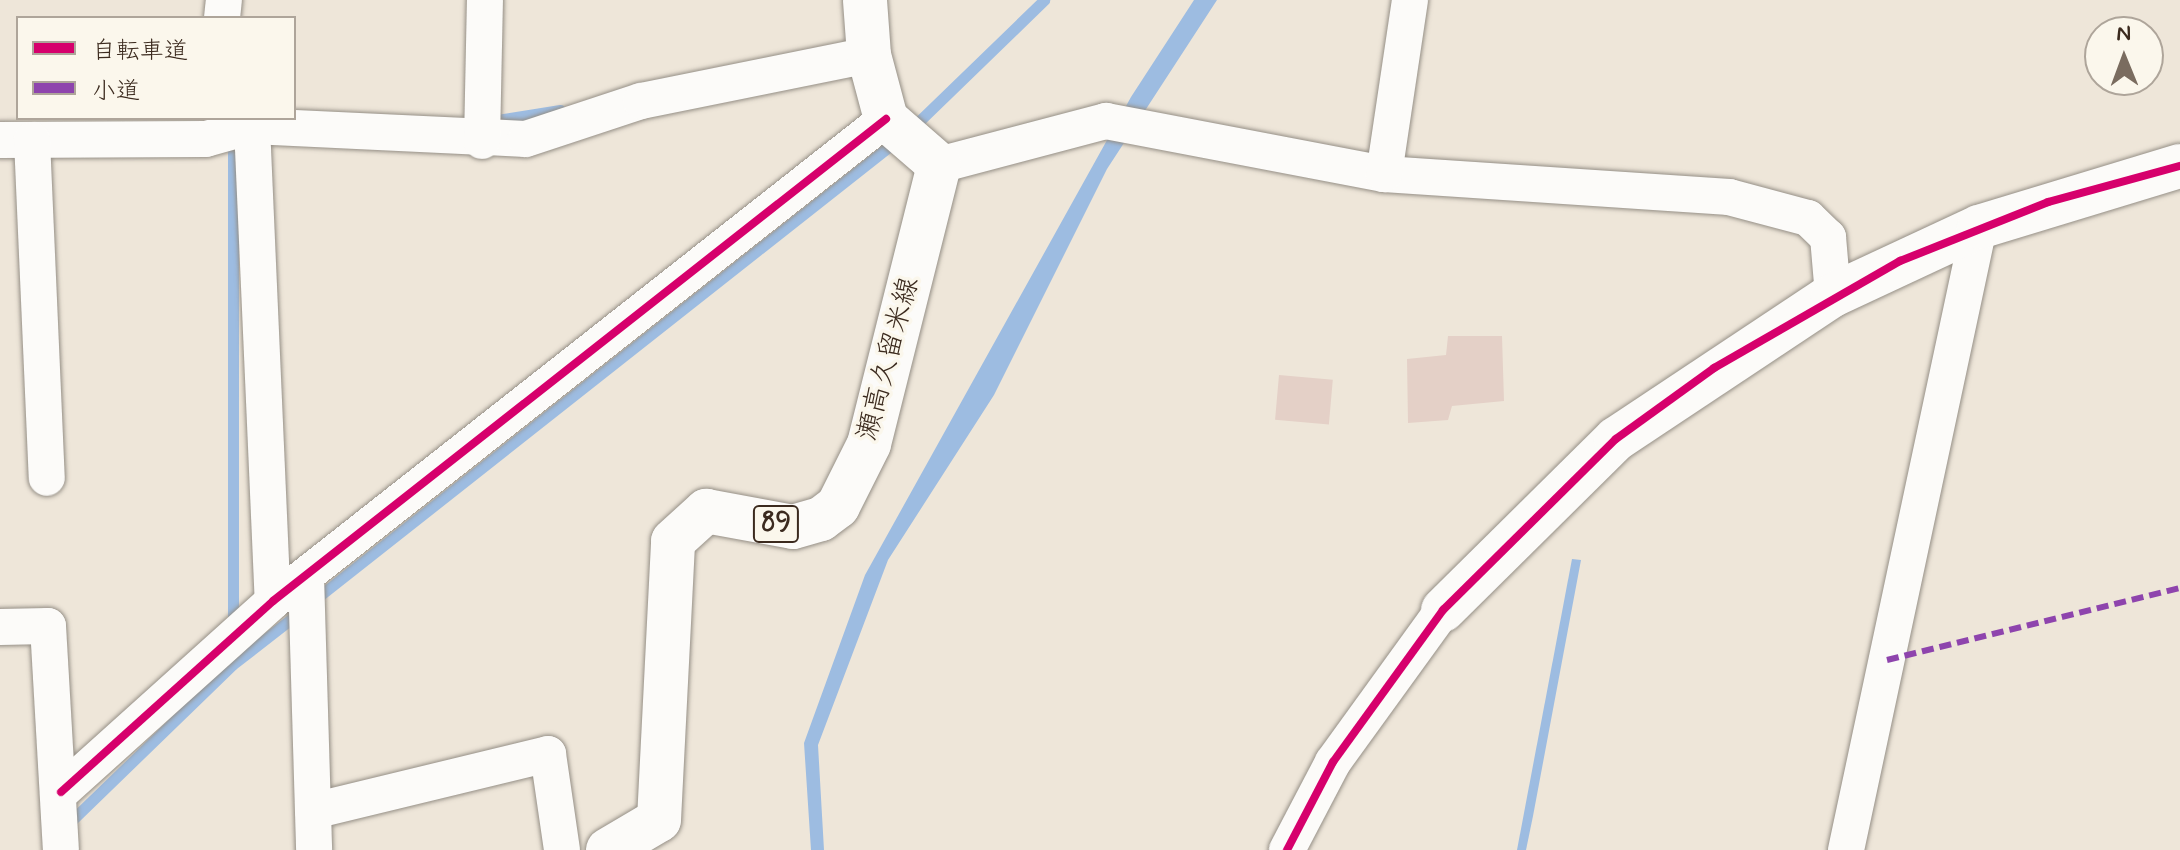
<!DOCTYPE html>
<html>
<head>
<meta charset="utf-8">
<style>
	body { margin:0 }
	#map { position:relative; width:2180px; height:850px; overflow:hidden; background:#eee6d9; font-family:Mynerve,"Klee One",sans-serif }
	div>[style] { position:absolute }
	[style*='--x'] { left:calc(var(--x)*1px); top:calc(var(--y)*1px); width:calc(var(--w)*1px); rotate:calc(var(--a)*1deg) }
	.water>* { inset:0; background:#9dbce1 }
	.stream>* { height:11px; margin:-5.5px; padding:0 5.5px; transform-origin:5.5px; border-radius:5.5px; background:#9dbce1 }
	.building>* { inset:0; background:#e4d0c7; transform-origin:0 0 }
	.roads { filter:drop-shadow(0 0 2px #958f86) drop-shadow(0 0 2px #958f86) }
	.street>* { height:36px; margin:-18px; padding:0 18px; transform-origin:18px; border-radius:18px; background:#fcfbf9 }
	.secondary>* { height:44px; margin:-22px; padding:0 22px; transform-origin:22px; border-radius:22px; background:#fcfbf9 }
	.primary>* { height:44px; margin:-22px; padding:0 22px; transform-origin:22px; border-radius:22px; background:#fcfbf9 }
	.quiet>* { height:6px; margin-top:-3px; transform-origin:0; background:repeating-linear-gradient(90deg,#8e44ad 0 12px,transparent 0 18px) }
	.cycleway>* { height:8px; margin:-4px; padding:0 4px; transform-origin:4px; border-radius:4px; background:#d6006c }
	span { translate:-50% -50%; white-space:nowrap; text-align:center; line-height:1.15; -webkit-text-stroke:7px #fbf7ec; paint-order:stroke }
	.shield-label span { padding:2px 6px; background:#fbf7ec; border:2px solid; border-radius:6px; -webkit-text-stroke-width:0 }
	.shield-label { font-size:26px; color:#3b2a1e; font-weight:700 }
	.street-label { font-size:28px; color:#3b2a1e }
	.legend { position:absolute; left:16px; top:16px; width:280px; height:104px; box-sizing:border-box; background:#fbf7ec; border:2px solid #aea59a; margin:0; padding:10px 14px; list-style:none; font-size:24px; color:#3b2a1e }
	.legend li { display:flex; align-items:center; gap:16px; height:40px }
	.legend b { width:40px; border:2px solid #aea59a }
	.north { position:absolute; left:2084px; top:16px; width:80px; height:80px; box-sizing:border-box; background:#fbf7ec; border:2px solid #aea59a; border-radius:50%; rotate:359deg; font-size:22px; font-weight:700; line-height:32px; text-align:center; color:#3b2a1e }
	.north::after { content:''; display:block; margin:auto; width:28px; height:36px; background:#7a6c5f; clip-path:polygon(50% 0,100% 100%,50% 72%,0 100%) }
</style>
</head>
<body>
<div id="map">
	<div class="water">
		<div style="clip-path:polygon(1194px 0,1217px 0,1107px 169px,994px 395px,888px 560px,818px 745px,824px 850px,811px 850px,804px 743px,865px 575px,1131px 97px)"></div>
		<div style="clip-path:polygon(1572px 559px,1581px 560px,1533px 816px,1526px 850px,1517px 850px)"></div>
	</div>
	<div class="stream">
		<div style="--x:490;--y:121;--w:71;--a:-8.9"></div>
		<div style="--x:910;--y:130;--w:187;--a:-44.1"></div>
		<div style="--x:233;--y:137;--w:491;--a:90"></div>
		<div style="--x:313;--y:601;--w:743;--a:-38.27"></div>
		<div style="--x:68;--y:824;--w:228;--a:-44.1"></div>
		<div style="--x:232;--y:665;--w:86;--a:-37.9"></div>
	</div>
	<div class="building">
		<div style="clip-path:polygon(1448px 336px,1502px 336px,1504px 401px,1452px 406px,1448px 420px,1408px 423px,1407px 359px,1446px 355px)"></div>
		<div style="left:1279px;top:375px;width:54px;height:45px;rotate:5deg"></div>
	</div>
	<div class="roads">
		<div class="street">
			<div style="--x:222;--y:18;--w:18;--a:-84"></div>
			<div style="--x:252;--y:126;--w:475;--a:87.5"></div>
			<div style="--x:0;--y:140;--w:206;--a:-0.3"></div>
			<div style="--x:206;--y:139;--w:48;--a:-15.8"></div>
			<div style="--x:252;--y:126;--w:274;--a:2.7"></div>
			<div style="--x:526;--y:139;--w:121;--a:-18.3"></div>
			<div style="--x:641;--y:101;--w:233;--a:-11.4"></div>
			<div style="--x:32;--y:140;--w:338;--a:87.5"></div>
			<div style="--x:482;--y:141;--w:141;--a:-88.8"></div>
			<div style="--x:939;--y:165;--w:173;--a:-14.8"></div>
			<div style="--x:1106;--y:121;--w:283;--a:10.8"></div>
			<div style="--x:1384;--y:174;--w:346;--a:3.8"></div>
			<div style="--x:1729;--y:197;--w:82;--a:14.9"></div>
			<div style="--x:1808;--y:218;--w:28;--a:44"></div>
			<div style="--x:1828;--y:237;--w:58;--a:85.1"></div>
			<div style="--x:1384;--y:174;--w:176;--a:-81.5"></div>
			<div style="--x:306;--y:576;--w:274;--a:88.3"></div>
			<div style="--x:0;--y:627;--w:48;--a:-1.2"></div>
			<div style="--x:48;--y:626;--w:224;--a:86.7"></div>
			<div style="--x:61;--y:792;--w:285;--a:-42"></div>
			<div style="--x:273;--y:601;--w:780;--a:-38.18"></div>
			<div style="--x:313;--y:811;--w:242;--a:-13.6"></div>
			<div style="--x:548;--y:754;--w:97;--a:81.7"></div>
			<div style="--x:1287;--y:850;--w:99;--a:-62.4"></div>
			<div style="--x:1333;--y:762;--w:188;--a:-54.1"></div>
			<div style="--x:1846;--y:850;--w:637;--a:-77.95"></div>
		</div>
		<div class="secondary">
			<div style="--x:1443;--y:610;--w:243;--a:-44.7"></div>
			<div style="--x:1616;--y:439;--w:260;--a:-33.6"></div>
			<div style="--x:1833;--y:295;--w:161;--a:-25"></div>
			<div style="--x:1979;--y:227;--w:210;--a:-16.9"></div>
		</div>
		<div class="primary">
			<div style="--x:608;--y:850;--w:59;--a:-30.5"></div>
			<div style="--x:659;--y:820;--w:279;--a:-87.1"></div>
			<div style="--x:673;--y:541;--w:45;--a:-42.3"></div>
			<div style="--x:706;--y:511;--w:88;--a:10.4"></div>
			<div style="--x:793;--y:527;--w:29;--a:-16"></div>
			<div style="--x:821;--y:519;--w:21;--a:-37"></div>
			<div style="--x:838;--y:506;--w:69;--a:-63.4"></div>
			<div style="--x:869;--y:444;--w:288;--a:-75.9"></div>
			<div style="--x:939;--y:165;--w:70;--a:-139"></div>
			<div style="--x:886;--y:119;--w:66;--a:-104.9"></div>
			<div style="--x:869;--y:55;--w:55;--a:-94.2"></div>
		</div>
	</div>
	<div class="quiet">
		<div style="--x:1887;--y:660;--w:302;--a:-13.8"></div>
	</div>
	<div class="cycleway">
		<div style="--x:61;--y:792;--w:285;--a:-42"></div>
		<div style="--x:273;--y:601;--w:780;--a:-38.18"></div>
		<div style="--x:1287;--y:850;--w:99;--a:-62.4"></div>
		<div style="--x:1333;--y:762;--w:188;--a:-54.1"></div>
		<div style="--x:1443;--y:610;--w:243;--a:-44.7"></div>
		<div style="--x:1616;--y:439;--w:121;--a:-35.9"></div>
		<div style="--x:1714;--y:368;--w:215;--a:-29.9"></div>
		<div style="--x:1900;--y:261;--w:159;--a:-21.7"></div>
		<div style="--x:2048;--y:202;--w:137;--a:-15.3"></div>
	</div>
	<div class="shield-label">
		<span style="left:776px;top:524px">89</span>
	</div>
	<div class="street-label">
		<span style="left:889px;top:359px;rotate:-75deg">瀬高久留米線</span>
	</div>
	<ul class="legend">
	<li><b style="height:10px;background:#d6006c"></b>自転車道</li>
	<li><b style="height:10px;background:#8e44ad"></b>小道</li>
	</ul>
	<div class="north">N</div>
</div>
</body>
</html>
